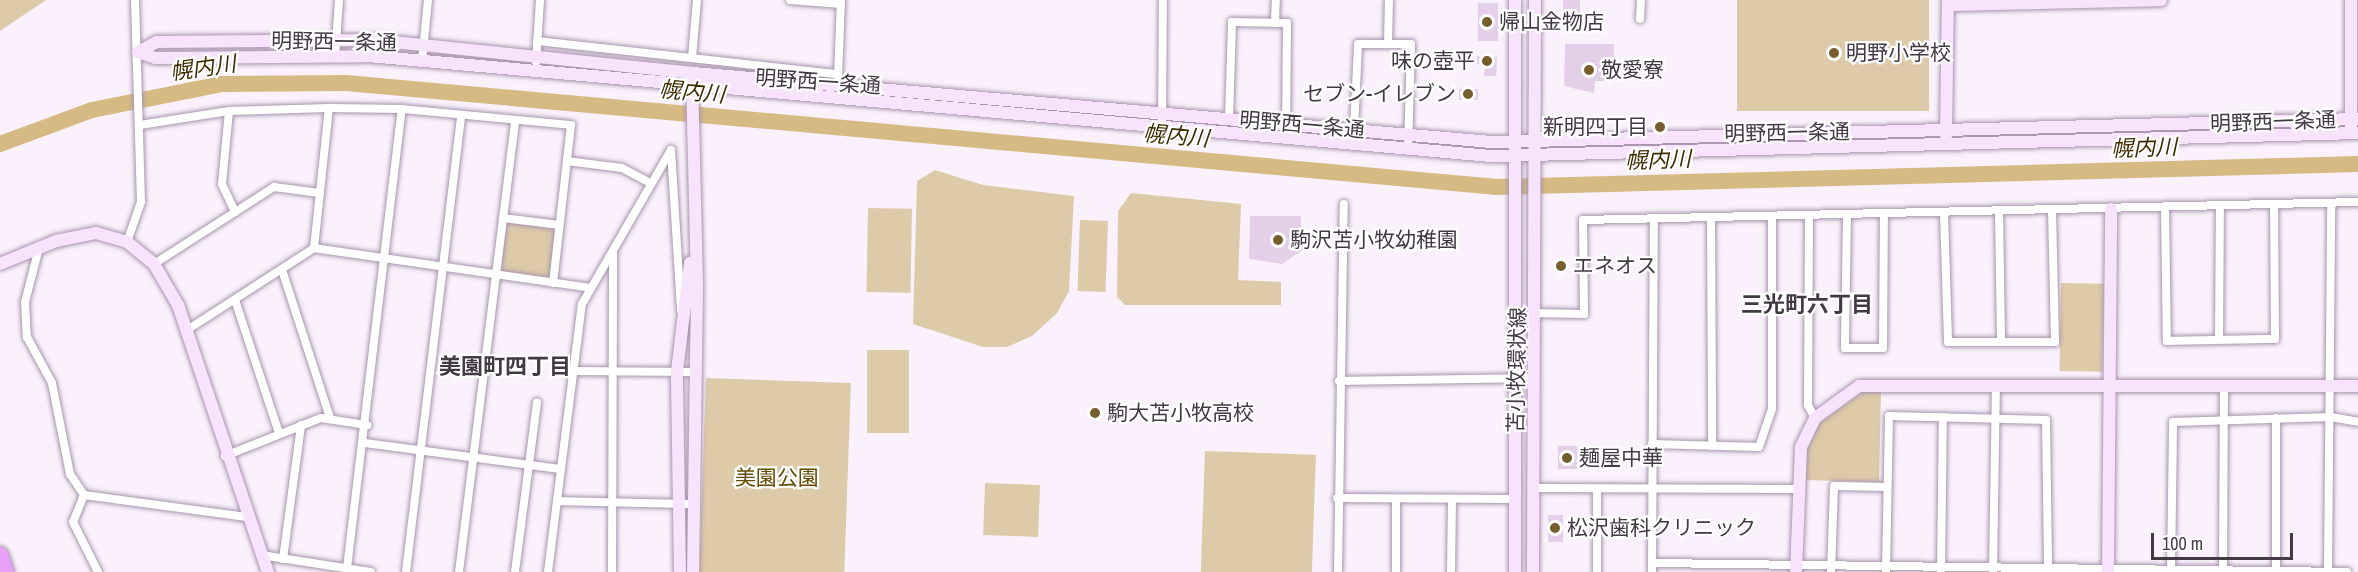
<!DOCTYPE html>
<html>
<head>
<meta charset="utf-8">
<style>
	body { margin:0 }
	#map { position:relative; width:2358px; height:572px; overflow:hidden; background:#faf1fc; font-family:"Archivo Narrow","Noto Sans JP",sans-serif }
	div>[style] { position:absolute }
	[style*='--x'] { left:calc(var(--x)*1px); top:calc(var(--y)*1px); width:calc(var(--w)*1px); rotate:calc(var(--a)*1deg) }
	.green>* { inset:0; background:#dccaa8; transform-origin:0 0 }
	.river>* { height:16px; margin:-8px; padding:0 8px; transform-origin:8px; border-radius:8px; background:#d5ba83 }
	.building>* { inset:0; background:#e4cfe9; transform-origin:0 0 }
	.roads { filter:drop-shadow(0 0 2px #a894ad) drop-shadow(0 0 2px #a894ad) }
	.street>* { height:8px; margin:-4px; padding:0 4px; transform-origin:4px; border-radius:4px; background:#fff }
	.secondary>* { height:12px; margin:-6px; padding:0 6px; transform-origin:6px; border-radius:6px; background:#f8e3fd }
	.highway>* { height:15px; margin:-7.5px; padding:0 7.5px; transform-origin:7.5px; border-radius:7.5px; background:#e6a1f7 }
	.dots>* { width:16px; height:16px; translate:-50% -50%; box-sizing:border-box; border:3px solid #fff; border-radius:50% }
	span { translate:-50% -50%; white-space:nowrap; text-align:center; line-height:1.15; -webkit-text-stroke:4.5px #fff; paint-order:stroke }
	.poi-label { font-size:21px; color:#423944 }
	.left { translate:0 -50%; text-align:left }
	.right { translate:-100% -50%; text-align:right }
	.street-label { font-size:21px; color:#423944 }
	.park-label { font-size:21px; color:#654a02 }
	.water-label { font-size:22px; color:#3e2b00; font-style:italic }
	.neighbourhood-label { font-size:22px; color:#423944; font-weight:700 }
	.scale { position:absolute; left:2151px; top:533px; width:142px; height:27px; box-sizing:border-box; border:3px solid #423944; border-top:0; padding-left:8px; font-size:18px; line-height:21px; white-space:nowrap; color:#423944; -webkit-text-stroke:4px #fff; paint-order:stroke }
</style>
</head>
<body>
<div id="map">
	<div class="green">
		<div style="clip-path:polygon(0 0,46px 0,0 31px)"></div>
		<div style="left:1737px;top:0;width:192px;height:111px"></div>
		<div style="clip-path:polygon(935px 170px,983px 185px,1074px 196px,1069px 291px,1057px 313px,1032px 336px,1007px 347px,983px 347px,913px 324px,917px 181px)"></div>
		<div style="clip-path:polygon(1131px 193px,1241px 204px,1238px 280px,1281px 282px,1281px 305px,1125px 305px,1117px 297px,1118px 211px)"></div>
		<div style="left:868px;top:208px;width:44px;height:84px;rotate:1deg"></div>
		<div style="left:503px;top:218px;width:57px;height:56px;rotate:7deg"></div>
		<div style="left:1080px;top:220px;width:28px;height:71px;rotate:2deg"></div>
		<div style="left:2061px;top:283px;width:43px;height:88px;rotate:1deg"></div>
		<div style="left:867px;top:350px;width:42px;height:83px"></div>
		<div style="left:706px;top:378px;width:145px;height:194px;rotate:2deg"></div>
		<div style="clip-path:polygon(1881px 391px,1879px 482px,1805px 480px,1807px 448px,1819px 423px,1863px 392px)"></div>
		<div style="left:1205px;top:451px;width:111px;height:121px;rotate:2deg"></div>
		<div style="left:985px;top:483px;width:55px;height:52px;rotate:2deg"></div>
	</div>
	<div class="river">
		<div style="--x:0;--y:144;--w:98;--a:-20.3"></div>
		<div style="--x:92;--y:110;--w:133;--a:-11.3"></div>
		<div style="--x:222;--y:84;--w:124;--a:-0.5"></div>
		<div style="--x:346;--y:83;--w:1156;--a:5.16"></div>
		<div style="--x:1497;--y:187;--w:861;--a:-1.53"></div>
	</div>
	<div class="building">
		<div style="left:1563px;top:0;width:17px;height:19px"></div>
		<div style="left:1478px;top:3px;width:20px;height:38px"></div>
		<div style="clip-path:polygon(1565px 44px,1614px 44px,1613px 81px,1595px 81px,1594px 93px,1564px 86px)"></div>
		<div style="clip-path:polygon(1477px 56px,1497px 57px,1496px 76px,1484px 76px,1485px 64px,1477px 64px)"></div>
		<div style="left:1459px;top:89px;width:19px;height:11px"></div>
		<div style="clip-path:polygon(1250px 216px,1301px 216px,1301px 236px,1310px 245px,1282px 264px,1249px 259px)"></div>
		<div style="left:1558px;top:446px;width:19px;height:23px"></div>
		<div style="left:1548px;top:515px;width:15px;height:27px"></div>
	</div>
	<div class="roads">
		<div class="street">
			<div style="--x:790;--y:0;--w:51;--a:4.5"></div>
			<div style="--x:1640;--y:19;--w:19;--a:-87"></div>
			<div style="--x:1275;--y:23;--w:23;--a:-88"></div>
			<div style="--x:537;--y:41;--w:303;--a:6.3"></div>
			<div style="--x:1388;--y:43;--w:43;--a:-88.7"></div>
			<div style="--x:335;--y:57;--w:57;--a:-86"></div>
			<div style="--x:692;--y:58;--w:58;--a:-85.1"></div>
			<div style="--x:422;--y:61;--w:61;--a:-84.4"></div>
			<div style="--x:536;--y:62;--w:62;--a:-86.3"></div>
			<div style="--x:838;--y:77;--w:77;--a:-87.8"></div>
			<div style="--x:229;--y:111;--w:73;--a:95.5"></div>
			<div style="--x:222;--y:184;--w:31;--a:65"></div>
			<div style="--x:1229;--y:119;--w:97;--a:-88.2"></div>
			<div style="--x:1232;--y:22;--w:55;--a:1"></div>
			<div style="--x:1287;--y:23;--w:105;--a:90.5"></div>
			<div style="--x:140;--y:125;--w:90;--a:-8.9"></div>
			<div style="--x:229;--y:111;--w:100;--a:-1.7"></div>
			<div style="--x:329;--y:108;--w:73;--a:0.8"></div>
			<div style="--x:402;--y:109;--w:170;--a:5.4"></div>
			<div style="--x:571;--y:125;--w:159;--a:96.5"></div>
			<div style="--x:1162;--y:128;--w:128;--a:-89.6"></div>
			<div style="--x:1354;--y:130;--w:86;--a:-87.3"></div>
			<div style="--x:1358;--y:44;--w:53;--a:0"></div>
			<div style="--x:1411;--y:44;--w:105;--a:91.6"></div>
			<div style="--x:671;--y:150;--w:161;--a:86.4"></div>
			<div style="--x:567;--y:161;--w:55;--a:7.3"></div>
			<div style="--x:622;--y:168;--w:32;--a:28"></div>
			<div style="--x:2165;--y:206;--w:135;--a:89.2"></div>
			<div style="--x:2167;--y:341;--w:108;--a:-1.1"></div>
			<div style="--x:2275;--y:339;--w:135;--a:-90.4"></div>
			<div style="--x:1999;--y:211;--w:130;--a:89.1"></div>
			<div style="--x:1944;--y:213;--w:129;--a:88.2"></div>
			<div style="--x:1948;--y:342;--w:107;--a:0"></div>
			<div style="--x:2055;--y:342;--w:132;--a:-91.3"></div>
			<div style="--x:1847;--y:215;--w:133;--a:90.9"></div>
			<div style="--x:1845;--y:348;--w:38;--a:0"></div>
			<div style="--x:1883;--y:348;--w:134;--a:-89.6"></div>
			<div style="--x:1809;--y:216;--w:189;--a:90.3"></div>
			<div style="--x:1808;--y:405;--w:15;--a:62"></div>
			<div style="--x:503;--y:218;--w:57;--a:7"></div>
			<div style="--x:1711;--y:219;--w:227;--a:89.7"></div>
			<div style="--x:127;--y:242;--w:42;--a:-70.7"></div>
			<div style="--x:141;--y:202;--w:202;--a:-91.7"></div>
			<div style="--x:39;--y:248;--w:56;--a:104.5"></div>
			<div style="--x:25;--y:302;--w:35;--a:87"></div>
			<div style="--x:27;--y:337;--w:52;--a:61.5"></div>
			<div style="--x:52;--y:383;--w:93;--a:78.8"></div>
			<div style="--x:70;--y:474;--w:25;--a:56"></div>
			<div style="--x:84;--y:495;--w:164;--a:7.7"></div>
			<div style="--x:314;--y:248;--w:141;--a:-83.9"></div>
			<div style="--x:154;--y:264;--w:143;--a:-32.7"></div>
			<div style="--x:274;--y:187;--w:46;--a:7.4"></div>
			<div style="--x:282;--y:270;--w:156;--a:72"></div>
			<div style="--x:235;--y:300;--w:140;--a:71.7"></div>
			<div style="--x:1533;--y:313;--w:51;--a:1.1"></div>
			<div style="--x:1584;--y:314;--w:94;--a:-90.6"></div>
			<div style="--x:1583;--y:220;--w:775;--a:-1.33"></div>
			<div style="--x:187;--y:330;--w:151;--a:-32.8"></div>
			<div style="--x:314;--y:248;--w:279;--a:8.2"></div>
			<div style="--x:2219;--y:339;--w:133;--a:-89.6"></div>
			<div style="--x:573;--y:371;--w:121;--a:0.5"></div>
			<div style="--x:1339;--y:381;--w:193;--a:-0.9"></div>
			<div style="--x:2276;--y:418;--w:154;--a:90"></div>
			<div style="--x:365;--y:443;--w:197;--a:7.6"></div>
			<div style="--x:1652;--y:444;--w:107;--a:1.6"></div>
			<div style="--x:1759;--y:447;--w:40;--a:-71.1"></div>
			<div style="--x:1772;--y:409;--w:192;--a:-90"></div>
			<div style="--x:225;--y:456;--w:103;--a:-21.6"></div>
			<div style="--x:321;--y:418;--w:47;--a:8.7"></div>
			<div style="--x:1534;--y:488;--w:262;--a:0.2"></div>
			<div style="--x:84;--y:495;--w:29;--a:112"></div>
			<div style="--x:73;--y:522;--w:56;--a:63.4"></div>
			<div style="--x:1337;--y:498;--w:179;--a:0.3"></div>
			<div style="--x:1396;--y:499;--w:73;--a:90"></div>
			<div style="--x:557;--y:501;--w:137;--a:1.3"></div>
			<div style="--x:261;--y:555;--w:111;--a:8.8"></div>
			<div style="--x:283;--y:559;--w:135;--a:-82.3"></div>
			<div style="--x:1652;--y:563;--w:695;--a:0.74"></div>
			<div style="--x:347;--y:568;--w:462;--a:-83.2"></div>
			<div style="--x:406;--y:572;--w:460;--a:-83.1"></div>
			<div style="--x:459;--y:572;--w:454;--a:-82.9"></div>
			<div style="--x:515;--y:572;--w:171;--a:-82.6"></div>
			<div style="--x:548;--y:572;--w:270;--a:-82.8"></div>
			<div style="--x:582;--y:304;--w:178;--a:-60"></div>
			<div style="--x:612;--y:572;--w:318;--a:-89.8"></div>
			<div style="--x:1338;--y:572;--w:368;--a:-89.1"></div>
			<div style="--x:1451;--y:572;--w:73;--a:-89.2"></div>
			<div style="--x:1597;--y:572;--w:83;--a:-90"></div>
			<div style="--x:1652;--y:572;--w:352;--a:-89.7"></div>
			<div style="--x:1831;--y:572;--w:86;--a:-88"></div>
			<div style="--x:1834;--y:486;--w:53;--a:1.1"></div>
			<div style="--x:1886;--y:572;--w:156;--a:-88.9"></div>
			<div style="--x:1889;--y:416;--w:157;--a:1.5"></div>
			<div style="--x:2046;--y:420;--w:152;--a:89.2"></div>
			<div style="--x:1941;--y:572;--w:155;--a:-89.3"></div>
			<div style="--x:1993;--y:572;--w:188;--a:-89.1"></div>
			<div style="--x:2171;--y:572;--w:150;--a:-89.2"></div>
			<div style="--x:2173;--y:422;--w:158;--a:-1.8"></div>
			<div style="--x:2331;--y:417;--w:27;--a:10"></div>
			<div style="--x:2223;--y:572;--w:186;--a:-89.7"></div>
			<div style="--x:2328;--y:572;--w:369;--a:-89.5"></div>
		</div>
		<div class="secondary">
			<div style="--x:1948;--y:5;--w:213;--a:-1.3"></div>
			<div style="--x:138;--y:52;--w:21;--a:-28"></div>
			<div style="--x:157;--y:42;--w:217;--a:-0.5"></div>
			<div style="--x:374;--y:40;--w:321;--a:5.9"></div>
			<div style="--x:693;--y:73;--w:802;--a:4.94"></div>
			<div style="--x:1492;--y:142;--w:866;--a:-1.52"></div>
			<div style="--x:138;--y:52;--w:18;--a:19"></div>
			<div style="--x:155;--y:58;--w:213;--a:-0.5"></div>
			<div style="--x:368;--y:56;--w:1127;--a:5.09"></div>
			<div style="--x:1491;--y:156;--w:867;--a:-1.52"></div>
			<div style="--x:692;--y:79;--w:209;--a:88.6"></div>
			<div style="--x:697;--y:288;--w:284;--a:90.8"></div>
			<div style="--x:2351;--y:126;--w:126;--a:-90"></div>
			<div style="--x:1946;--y:136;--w:136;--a:-89.2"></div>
			<div style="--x:0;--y:264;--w:61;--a:-22.3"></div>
			<div style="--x:56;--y:241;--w:41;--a:-11.3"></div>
			<div style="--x:96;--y:233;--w:32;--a:16"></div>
			<div style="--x:127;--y:242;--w:35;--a:39"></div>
			<div style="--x:154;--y:264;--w:48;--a:59.7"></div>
			<div style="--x:178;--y:305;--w:282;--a:71.4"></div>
			<div style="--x:680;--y:572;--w:201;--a:-90.9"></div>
			<div style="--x:677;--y:371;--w:109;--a:-83.1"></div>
			<div style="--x:1515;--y:572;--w:572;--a:-90"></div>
			<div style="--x:1533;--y:572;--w:572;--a:-89.8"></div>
			<div style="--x:1796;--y:572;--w:125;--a:-87.7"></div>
			<div style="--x:1801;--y:447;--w:32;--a:-64"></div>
			<div style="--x:1815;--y:418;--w:54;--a:-36"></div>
			<div style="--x:1859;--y:386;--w:499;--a:0"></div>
			<div style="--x:2108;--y:572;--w:363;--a:-89.5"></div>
		</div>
		<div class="highway">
			<div style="--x:0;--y:554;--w:19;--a:72"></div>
		</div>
	</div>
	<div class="dots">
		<div style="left:1487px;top:22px;background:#755d2e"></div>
		<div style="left:1834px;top:53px;background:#755d2e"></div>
		<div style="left:1487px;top:61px;background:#755d2e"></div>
		<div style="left:1589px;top:70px;background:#755d2e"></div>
		<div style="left:1468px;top:94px;background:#755d2e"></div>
		<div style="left:1660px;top:127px;background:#755d2e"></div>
		<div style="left:1278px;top:240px;background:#755d2e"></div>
		<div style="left:1561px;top:266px;background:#755d2e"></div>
		<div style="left:1095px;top:413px;background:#755d2e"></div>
		<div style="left:1567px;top:458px;background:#755d2e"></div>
		<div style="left:1555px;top:528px;background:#755d2e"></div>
	</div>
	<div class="poi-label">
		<span class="left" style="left:1499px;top:22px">帰山金物店</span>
		<span class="left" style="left:1846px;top:53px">明野小学校</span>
		<span class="right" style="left:1475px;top:61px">味の壺平</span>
		<span class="left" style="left:1601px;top:70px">敬愛寮</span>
		<span class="right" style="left:1456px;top:94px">セブン-イレブン</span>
		<span class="right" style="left:1648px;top:127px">新明四丁目</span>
		<span class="left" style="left:1290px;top:240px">駒沢苫小牧幼稚園</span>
		<span class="left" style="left:1573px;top:266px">エネオス</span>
		<span class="left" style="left:1107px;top:413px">駒大苫小牧高校</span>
		<span class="left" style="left:1579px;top:458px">麺屋中華</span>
		<span class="left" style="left:1567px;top:528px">松沢歯科クリニック</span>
	</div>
	<div class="street-label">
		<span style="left:334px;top:42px;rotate:1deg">明野西一条通</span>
		<span style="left:818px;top:82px;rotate:4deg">明野西一条通</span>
		<span style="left:2273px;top:122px;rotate:-2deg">明野西一条通</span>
		<span style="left:1302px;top:125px;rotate:5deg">明野西一条通</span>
		<span style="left:1787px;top:133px;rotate:-1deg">明野西一条通</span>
		<span style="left:1517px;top:370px;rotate:-89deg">苫小牧環状線</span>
	</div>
	<div class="park-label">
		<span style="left:777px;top:478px">美園公園</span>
	</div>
	<div class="water-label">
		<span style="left:203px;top:68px;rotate:-8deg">幌内川</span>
		<span style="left:692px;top:92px;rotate:5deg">幌内川</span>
		<span style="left:1176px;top:136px;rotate:5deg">幌内川</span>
		<span style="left:2144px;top:148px;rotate:-2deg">幌内川</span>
		<span style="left:1658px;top:160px;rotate:-2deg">幌内川</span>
	</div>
	<div class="neighbourhood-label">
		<span style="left:1807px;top:305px">三光町六丁目</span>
		<span style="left:505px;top:367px">美園町四丁目</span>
	</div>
	<div class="scale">100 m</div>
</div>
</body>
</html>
